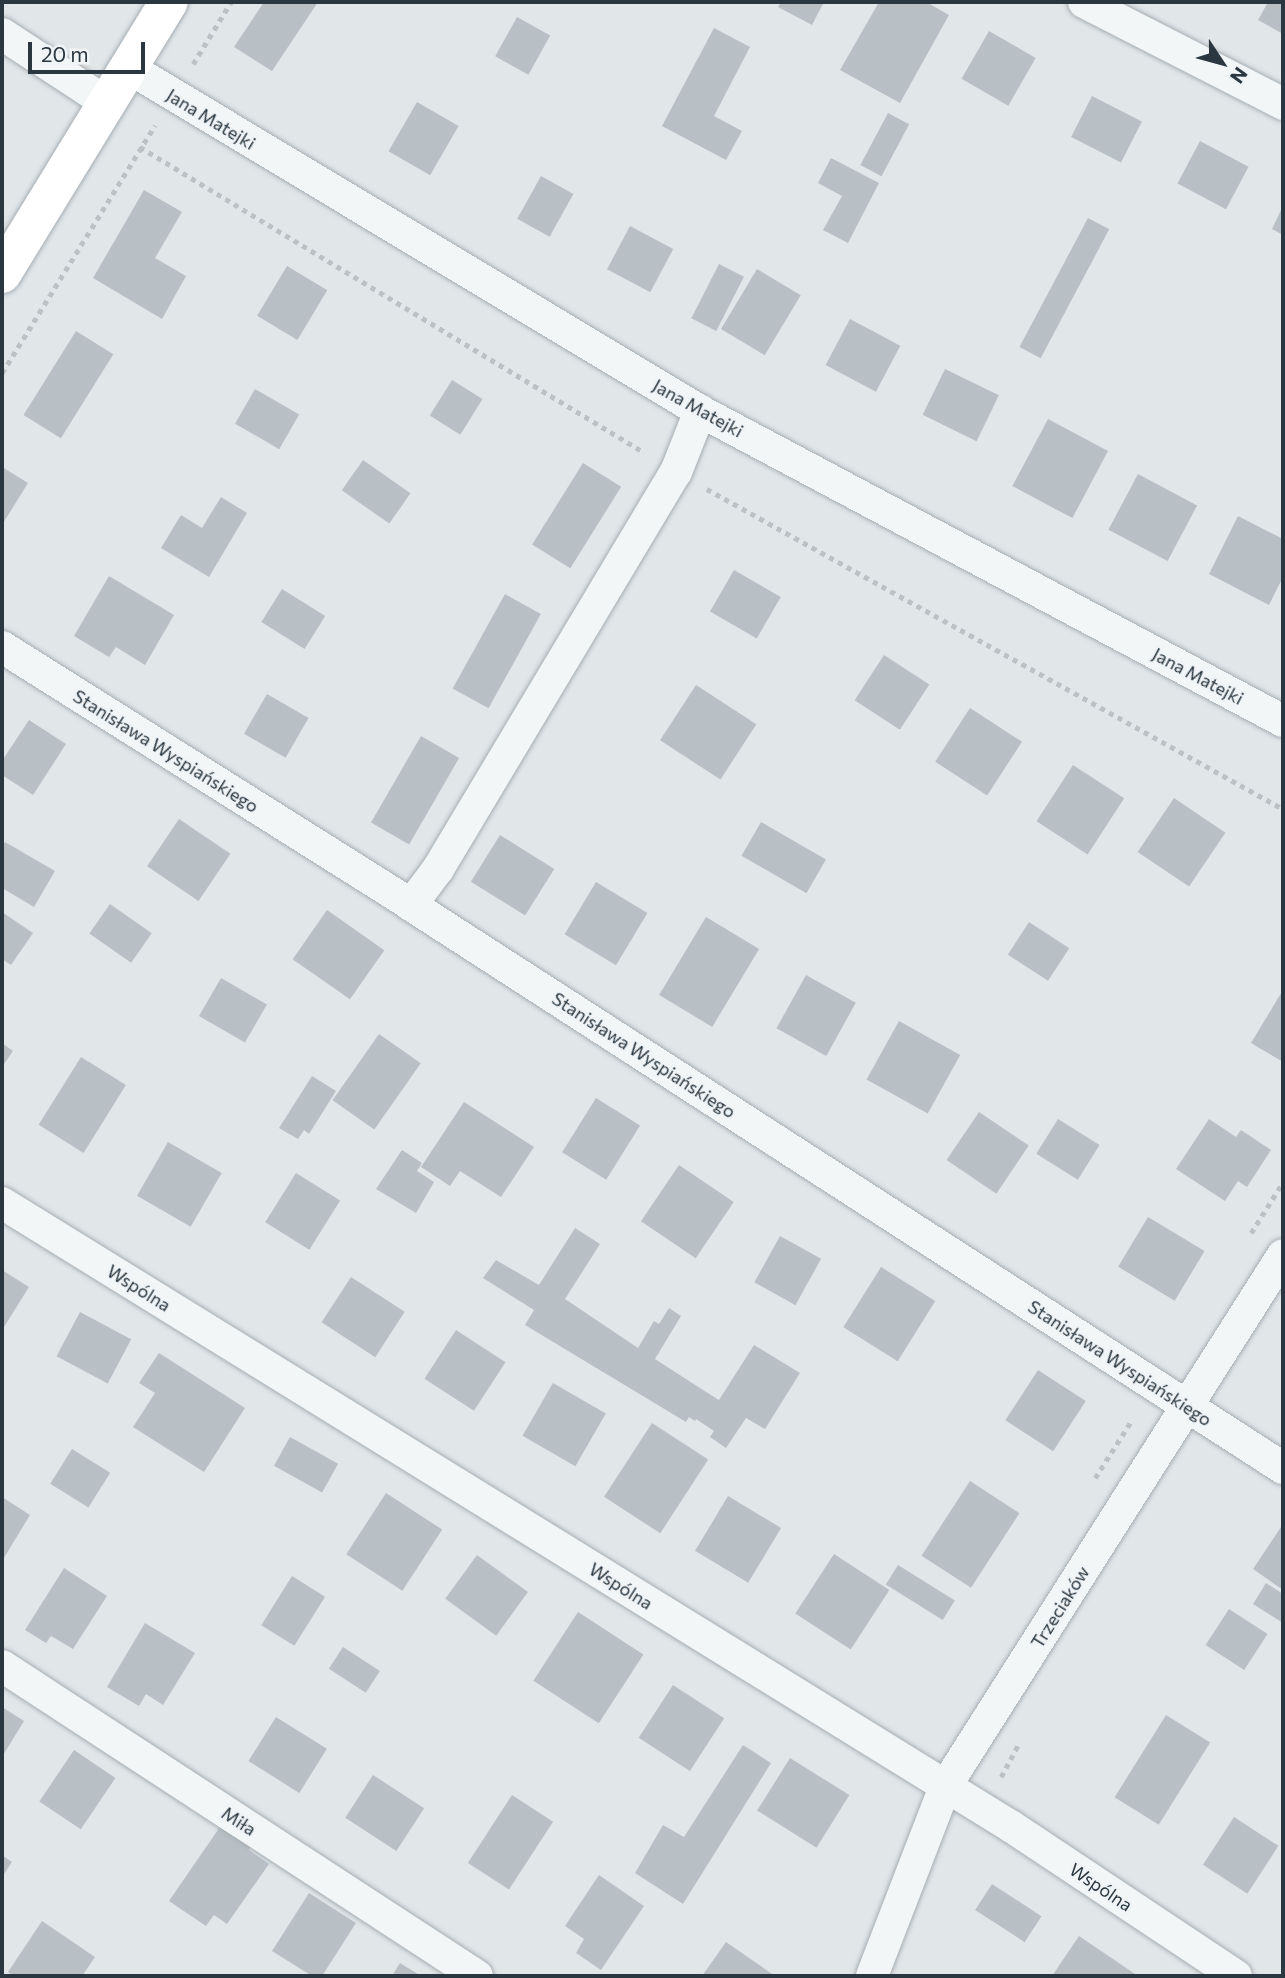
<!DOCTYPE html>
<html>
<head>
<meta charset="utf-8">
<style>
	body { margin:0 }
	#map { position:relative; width:1285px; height:1978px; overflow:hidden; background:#e1e6e9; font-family:Commissioner,sans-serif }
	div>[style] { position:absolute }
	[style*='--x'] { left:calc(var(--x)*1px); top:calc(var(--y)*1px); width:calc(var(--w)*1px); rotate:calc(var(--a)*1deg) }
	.building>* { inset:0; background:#b8c0c6; transform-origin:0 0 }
	.path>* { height:4.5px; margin-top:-2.25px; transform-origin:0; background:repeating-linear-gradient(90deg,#bbc1c4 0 5px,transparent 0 10px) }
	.roads { filter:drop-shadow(0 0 2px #a6aeb3) drop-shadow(0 0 2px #a6aeb3) }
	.street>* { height:32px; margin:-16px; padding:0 16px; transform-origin:16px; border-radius:16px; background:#f3f6f7 }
	.secondary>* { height:38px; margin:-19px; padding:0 19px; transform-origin:19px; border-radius:19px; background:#fff }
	span { translate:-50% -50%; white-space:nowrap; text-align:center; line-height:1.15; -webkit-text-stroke:5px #f0f4f7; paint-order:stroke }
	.street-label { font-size:18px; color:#2a3740 }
	.frame { position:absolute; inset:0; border:4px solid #2a3740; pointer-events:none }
	.north { position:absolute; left:1187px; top:28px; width:70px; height:70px; -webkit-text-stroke:5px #f0f4f7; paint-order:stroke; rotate:126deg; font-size:19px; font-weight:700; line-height:28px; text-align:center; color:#2a3740 }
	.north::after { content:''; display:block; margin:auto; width:24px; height:32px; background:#2a3740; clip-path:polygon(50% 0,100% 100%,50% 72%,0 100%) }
	.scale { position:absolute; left:28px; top:42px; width:117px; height:32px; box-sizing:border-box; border:4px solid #2a3740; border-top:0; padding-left:9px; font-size:21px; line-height:24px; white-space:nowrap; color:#2a3740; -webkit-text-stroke:5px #f0f4f7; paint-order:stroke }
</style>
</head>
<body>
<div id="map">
	<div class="building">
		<div style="clip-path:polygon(264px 2px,318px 2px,272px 71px,234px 47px)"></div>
		<div style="clip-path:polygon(781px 2px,824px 2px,812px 25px,778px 7px)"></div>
		<div style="clip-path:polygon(879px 2px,926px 2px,949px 15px,900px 103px,840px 70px)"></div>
		<div style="clip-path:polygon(1268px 2px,1283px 2px,1283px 34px,1258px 20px)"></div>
		<div style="left:517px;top:17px;width:38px;height:45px;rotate:29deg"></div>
		<div style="clip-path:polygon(714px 28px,750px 47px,714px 116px,742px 131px,726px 160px,662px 126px)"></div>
		<div style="left:989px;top:31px;width:54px;height:55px;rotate:30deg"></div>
		<div style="left:1092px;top:96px;width:56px;height:46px;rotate:27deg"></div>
		<div style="left:417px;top:102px;width:48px;height:57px;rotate:30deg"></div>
		<div style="left:888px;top:113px;width:24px;height:59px;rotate:28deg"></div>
		<div style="left:1200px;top:141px;width:55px;height:48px;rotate:28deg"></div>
		<div style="clip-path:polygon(831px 158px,879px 183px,848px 243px,823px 230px,842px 196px,818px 183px)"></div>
		<div style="left:541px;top:176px;width:37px;height:49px;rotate:29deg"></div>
		<div style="clip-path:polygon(144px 190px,182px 212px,155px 258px,186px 276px,162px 319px,93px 278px)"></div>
		<div style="clip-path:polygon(1283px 206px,1283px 235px,1272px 229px)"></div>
		<div style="left:1088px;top:218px;width:24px;height:146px;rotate:28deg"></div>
		<div style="left:630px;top:226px;width:49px;height:49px;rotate:28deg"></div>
		<div style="left:719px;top:264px;width:28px;height:61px;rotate:27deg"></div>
		<div style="left:287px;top:266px;width:47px;height:58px;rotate:31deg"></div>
		<div style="left:757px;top:269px;width:51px;height:70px;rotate:31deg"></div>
		<div style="left:850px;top:319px;width:57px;height:52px;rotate:28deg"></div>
		<div style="left:76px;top:331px;width:44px;height:99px;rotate:32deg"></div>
		<div style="left:945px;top:369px;width:60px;height:51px;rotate:26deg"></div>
		<div style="left:452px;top:380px;width:36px;height:42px;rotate:32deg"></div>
		<div style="left:255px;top:389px;width:51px;height:40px;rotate:30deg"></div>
		<div style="left:1048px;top:419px;width:68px;height:76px;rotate:28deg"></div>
		<div style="left:363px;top:460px;width:58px;height:37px;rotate:35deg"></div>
		<div style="left:583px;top:463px;width:45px;height:96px;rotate:32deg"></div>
		<div style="clip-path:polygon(2px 467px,28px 483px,2px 525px)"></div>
		<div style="left:1138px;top:474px;width:67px;height:63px;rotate:28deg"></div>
		<div style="clip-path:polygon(221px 497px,247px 513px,209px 577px,161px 548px,181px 515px,202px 528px)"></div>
		<div style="clip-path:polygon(1238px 516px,1283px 539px,1283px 577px,1269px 605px,1209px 574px)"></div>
		<div style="left:734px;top:570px;width:54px;height:48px;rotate:30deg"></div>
		<div style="clip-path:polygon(109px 576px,174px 615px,145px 665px,116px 647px,109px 657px,74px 636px)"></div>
		<div style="left:282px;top:589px;width:51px;height:39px;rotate:32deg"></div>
		<div style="left:505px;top:594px;width:41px;height:108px;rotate:29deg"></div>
		<div style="left:884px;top:655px;width:54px;height:54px;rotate:33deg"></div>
		<div style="left:696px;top:685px;width:72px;height:66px;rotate:33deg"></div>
		<div style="left:267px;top:694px;width:48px;height:46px;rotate:30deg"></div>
		<div style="left:970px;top:708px;width:62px;height:64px;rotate:33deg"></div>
		<div style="clip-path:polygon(29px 720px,66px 744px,33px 795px,2px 775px,2px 761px)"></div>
		<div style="left:421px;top:736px;width:44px;height:100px;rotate:30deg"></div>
		<div style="left:1073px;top:765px;width:61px;height:67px;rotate:33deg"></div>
		<div style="left:1174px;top:798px;width:62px;height:65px;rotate:34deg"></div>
		<div style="left:179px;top:819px;width:62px;height:57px;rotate:34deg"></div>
		<div style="left:761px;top:822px;width:75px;height:39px;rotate:30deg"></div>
		<div style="left:500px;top:835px;width:64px;height:55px;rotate:32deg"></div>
		<div style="clip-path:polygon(5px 842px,55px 871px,34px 907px,2px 888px,2px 848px)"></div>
		<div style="left:596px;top:882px;width:60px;height:61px;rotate:31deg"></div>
		<div style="left:110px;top:904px;width:51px;height:36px;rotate:35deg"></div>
		<div style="left:327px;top:910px;width:70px;height:60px;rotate:35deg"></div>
		<div style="clip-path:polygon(2px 912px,33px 933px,11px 965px,2px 959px)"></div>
		<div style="left:706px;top:917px;width:62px;height:91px;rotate:31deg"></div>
		<div style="left:1029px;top:922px;width:48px;height:39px;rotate:33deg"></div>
		<div style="left:806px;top:975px;width:57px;height:61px;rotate:29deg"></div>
		<div style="left:221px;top:978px;width:53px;height:44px;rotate:30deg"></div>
		<div style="clip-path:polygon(1283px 990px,1283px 1062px,1251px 1043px)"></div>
		<div style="left:899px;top:1021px;width:70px;height:67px;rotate:29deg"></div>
		<div style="left:379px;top:1034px;width:51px;height:81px;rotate:35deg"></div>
		<div style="clip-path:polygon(2px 1043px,13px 1051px,2px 1067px)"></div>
		<div style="left:81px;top:1057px;width:53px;height:80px;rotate:32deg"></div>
		<div style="clip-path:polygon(312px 1076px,336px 1091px,309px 1134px,304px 1130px,298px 1139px,279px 1128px)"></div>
		<div style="left:596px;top:1098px;width:52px;height:64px;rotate:32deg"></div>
		<div style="clip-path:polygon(464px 1102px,534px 1147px,501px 1197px,460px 1171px,450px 1186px,421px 1167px)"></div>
		<div style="left:979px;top:1112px;width:60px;height:58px;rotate:34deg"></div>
		<div style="left:1058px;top:1119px;width:49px;height:41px;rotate:32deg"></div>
		<div style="clip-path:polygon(1209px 1119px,1236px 1137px,1241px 1130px,1271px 1150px,1247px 1187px,1238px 1181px,1225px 1201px,1176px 1169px)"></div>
		<div style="left:168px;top:1142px;width:62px;height:62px;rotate:30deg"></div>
		<div style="clip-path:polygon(402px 1150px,422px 1163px,417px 1171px,434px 1182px,416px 1213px,376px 1189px)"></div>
		<div style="left:679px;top:1165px;width:66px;height:68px;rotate:34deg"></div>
		<div style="left:296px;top:1173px;width:52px;height:58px;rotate:32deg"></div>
		<div style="left:1148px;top:1217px;width:66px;height:58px;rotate:31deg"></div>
		<div style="clip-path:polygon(575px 1228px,600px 1244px,565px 1299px,638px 1348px,654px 1321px,659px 1324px,669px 1308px,681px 1316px,655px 1359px,703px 1390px,719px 1400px,754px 1345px,800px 1373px,765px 1429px,746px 1418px,726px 1448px,710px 1437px,714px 1431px,696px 1419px,695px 1421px,689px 1417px,686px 1422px,525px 1325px,534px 1310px,483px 1278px,496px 1260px,539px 1285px)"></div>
		<div style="left:780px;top:1236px;width:47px;height:53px;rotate:29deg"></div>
		<div style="left:881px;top:1267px;width:64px;height:71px;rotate:32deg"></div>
		<div style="clip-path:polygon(2px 1270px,29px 1287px,4px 1327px,2px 1326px)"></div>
		<div style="left:351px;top:1277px;width:64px;height:54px;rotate:33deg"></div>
		<div style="left:80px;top:1312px;width:58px;height:50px;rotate:28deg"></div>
		<div style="left:456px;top:1330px;width:59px;height:58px;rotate:33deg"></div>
		<div style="clip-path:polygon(159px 1353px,245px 1408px,204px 1472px,133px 1427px,155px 1393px,139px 1383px)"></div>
		<div style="left:1038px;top:1370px;width:57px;height:60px;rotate:33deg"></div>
		<div style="left:553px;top:1383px;width:61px;height:61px;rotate:30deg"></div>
		<div style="left:652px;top:1423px;width:67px;height:88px;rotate:33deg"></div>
		<div style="left:290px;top:1437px;width:55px;height:33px;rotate:29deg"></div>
		<div style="left:72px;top:1449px;width:45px;height:41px;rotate:32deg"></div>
		<div style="left:970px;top:1481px;width:59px;height:89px;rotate:33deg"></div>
		<div style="left:386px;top:1493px;width:67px;height:73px;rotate:33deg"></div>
		<div style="left:728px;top:1496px;width:62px;height:64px;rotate:31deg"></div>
		<div style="clip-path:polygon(2px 1497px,30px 1515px,2px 1561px)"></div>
		<div style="clip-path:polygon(1283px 1524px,1283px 1590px,1253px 1569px)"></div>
		<div style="left:834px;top:1554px;width:66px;height:71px;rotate:33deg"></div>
		<div style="left:477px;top:1555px;width:63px;height:54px;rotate:36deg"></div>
		<div style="left:898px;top:1565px;width:67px;height:23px;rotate:32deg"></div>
		<div style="clip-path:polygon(64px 1568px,107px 1596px,73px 1649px,51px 1636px,46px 1643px,25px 1630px)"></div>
		<div style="left:292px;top:1576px;width:39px;height:58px;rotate:32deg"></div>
		<div style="clip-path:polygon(1266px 1583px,1283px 1594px,1283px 1623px,1253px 1604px)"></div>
		<div style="left:1229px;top:1609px;width:46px;height:43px;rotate:33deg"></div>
		<div style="left:578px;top:1612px;width:78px;height:82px;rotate:33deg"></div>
		<div style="clip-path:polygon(145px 1623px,195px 1653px,163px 1705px,146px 1694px,139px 1706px,107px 1687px)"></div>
		<div style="left:343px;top:1647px;width:44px;height:26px;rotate:33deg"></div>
		<div style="left:673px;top:1685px;width:61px;height:63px;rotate:33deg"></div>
		<div style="clip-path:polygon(2px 1707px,24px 1721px,2px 1757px)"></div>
		<div style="left:1166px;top:1715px;width:52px;height:97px;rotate:32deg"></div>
		<div style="left:276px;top:1717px;width:60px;height:52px;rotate:32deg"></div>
		<div style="clip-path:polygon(743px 1745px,771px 1763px,683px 1904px,635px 1873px,663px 1825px,684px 1837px)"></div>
		<div style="left:74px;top:1750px;width:50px;height:62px;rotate:34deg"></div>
		<div style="left:790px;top:1758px;width:70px;height:62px;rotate:32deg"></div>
		<div style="left:373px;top:1775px;width:61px;height:51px;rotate:33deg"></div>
		<div style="left:512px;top:1795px;width:49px;height:81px;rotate:33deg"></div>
		<div style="left:1234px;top:1817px;width:53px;height:57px;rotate:33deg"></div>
		<div style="clip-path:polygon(224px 1821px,254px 1842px,249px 1850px,269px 1864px,227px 1924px,214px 1915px,206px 1926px,169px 1901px)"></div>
		<div style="clip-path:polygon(2px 1855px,12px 1862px,2px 1877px)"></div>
		<div style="clip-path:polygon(599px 1875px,644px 1906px,601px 1970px,576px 1953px,584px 1939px,565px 1926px)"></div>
		<div style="left:992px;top:1884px;width:59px;height:31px;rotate:33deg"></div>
		<div style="clip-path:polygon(309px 1893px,356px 1923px,322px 1976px,312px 1976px,272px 1951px)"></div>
		<div style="clip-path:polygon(42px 1921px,95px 1957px,82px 1976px,14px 1976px,8px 1972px)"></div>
		<div style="clip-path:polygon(1079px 1936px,1138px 1976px,1052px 1976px)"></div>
		<div style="clip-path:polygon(726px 1942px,775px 1976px,702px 1976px)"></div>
		<div style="clip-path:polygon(400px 1963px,421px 1976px,392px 1976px)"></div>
	</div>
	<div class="path">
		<div style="--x:193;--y:64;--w:73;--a:-58.5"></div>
		<div style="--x:140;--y:147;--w:590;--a:31.21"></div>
		<div style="--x:2;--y:373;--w:291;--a:-58.3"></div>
		<div style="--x:707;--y:489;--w:659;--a:29.05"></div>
		<div style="--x:1251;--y:1233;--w:60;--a:-57.9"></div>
		<div style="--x:1095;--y:1478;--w:69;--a:-57.5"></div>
		<div style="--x:1001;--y:1777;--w:36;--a:-62"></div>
	</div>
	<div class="roads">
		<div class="street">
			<div style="--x:1084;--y:2;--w:224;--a:27.1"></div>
			<div style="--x:2;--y:34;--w:126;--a:33.3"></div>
			<div style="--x:129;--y:68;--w:666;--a:30.99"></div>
			<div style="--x:700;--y:411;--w:660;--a:28"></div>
			<div style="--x:2;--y:647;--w:484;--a:32.2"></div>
			<div style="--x:411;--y:905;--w:1038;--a:32.85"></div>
			<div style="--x:411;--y:905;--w:45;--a:-53.1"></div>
			<div style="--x:438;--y:869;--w:463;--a:-59.1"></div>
			<div style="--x:676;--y:472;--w:66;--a:-68.5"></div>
			<div style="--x:2;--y:1203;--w:1187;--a:31.71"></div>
			<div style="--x:1012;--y:1827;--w:269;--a:33.6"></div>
			<div style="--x:2;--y:1666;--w:567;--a:33.13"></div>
			<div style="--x:872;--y:1976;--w:203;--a:-68.9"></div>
			<div style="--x:945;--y:1787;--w:630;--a:-57.57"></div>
		</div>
		<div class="secondary">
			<div style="--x:2;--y:274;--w:319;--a:-58.5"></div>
		</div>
	</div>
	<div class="street-label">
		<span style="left:211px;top:119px;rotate:31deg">Jana Matejki</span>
		<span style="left:698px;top:408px;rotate:29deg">Jana Matejki</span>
		<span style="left:1198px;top:676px;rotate:28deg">Jana Matejki</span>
		<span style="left:166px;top:751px;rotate:32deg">Stanisława Wyspiańskiego</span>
		<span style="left:644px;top:1055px;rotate:33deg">Stanisława Wyspiańskiego</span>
		<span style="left:139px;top:1288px;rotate:32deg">Wspólna</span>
		<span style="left:1120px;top:1363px;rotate:33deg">Stanisława Wyspiańskiego</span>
		<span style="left:621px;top:1586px;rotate:32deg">Wspólna</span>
		<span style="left:1060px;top:1607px;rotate:-58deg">Trzeciaków</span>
		<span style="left:239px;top:1821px;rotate:33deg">Miła</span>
		<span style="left:1101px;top:1887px;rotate:34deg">Wspólna</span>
	</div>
	<div class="frame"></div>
	<div class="north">N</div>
	<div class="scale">20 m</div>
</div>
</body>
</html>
